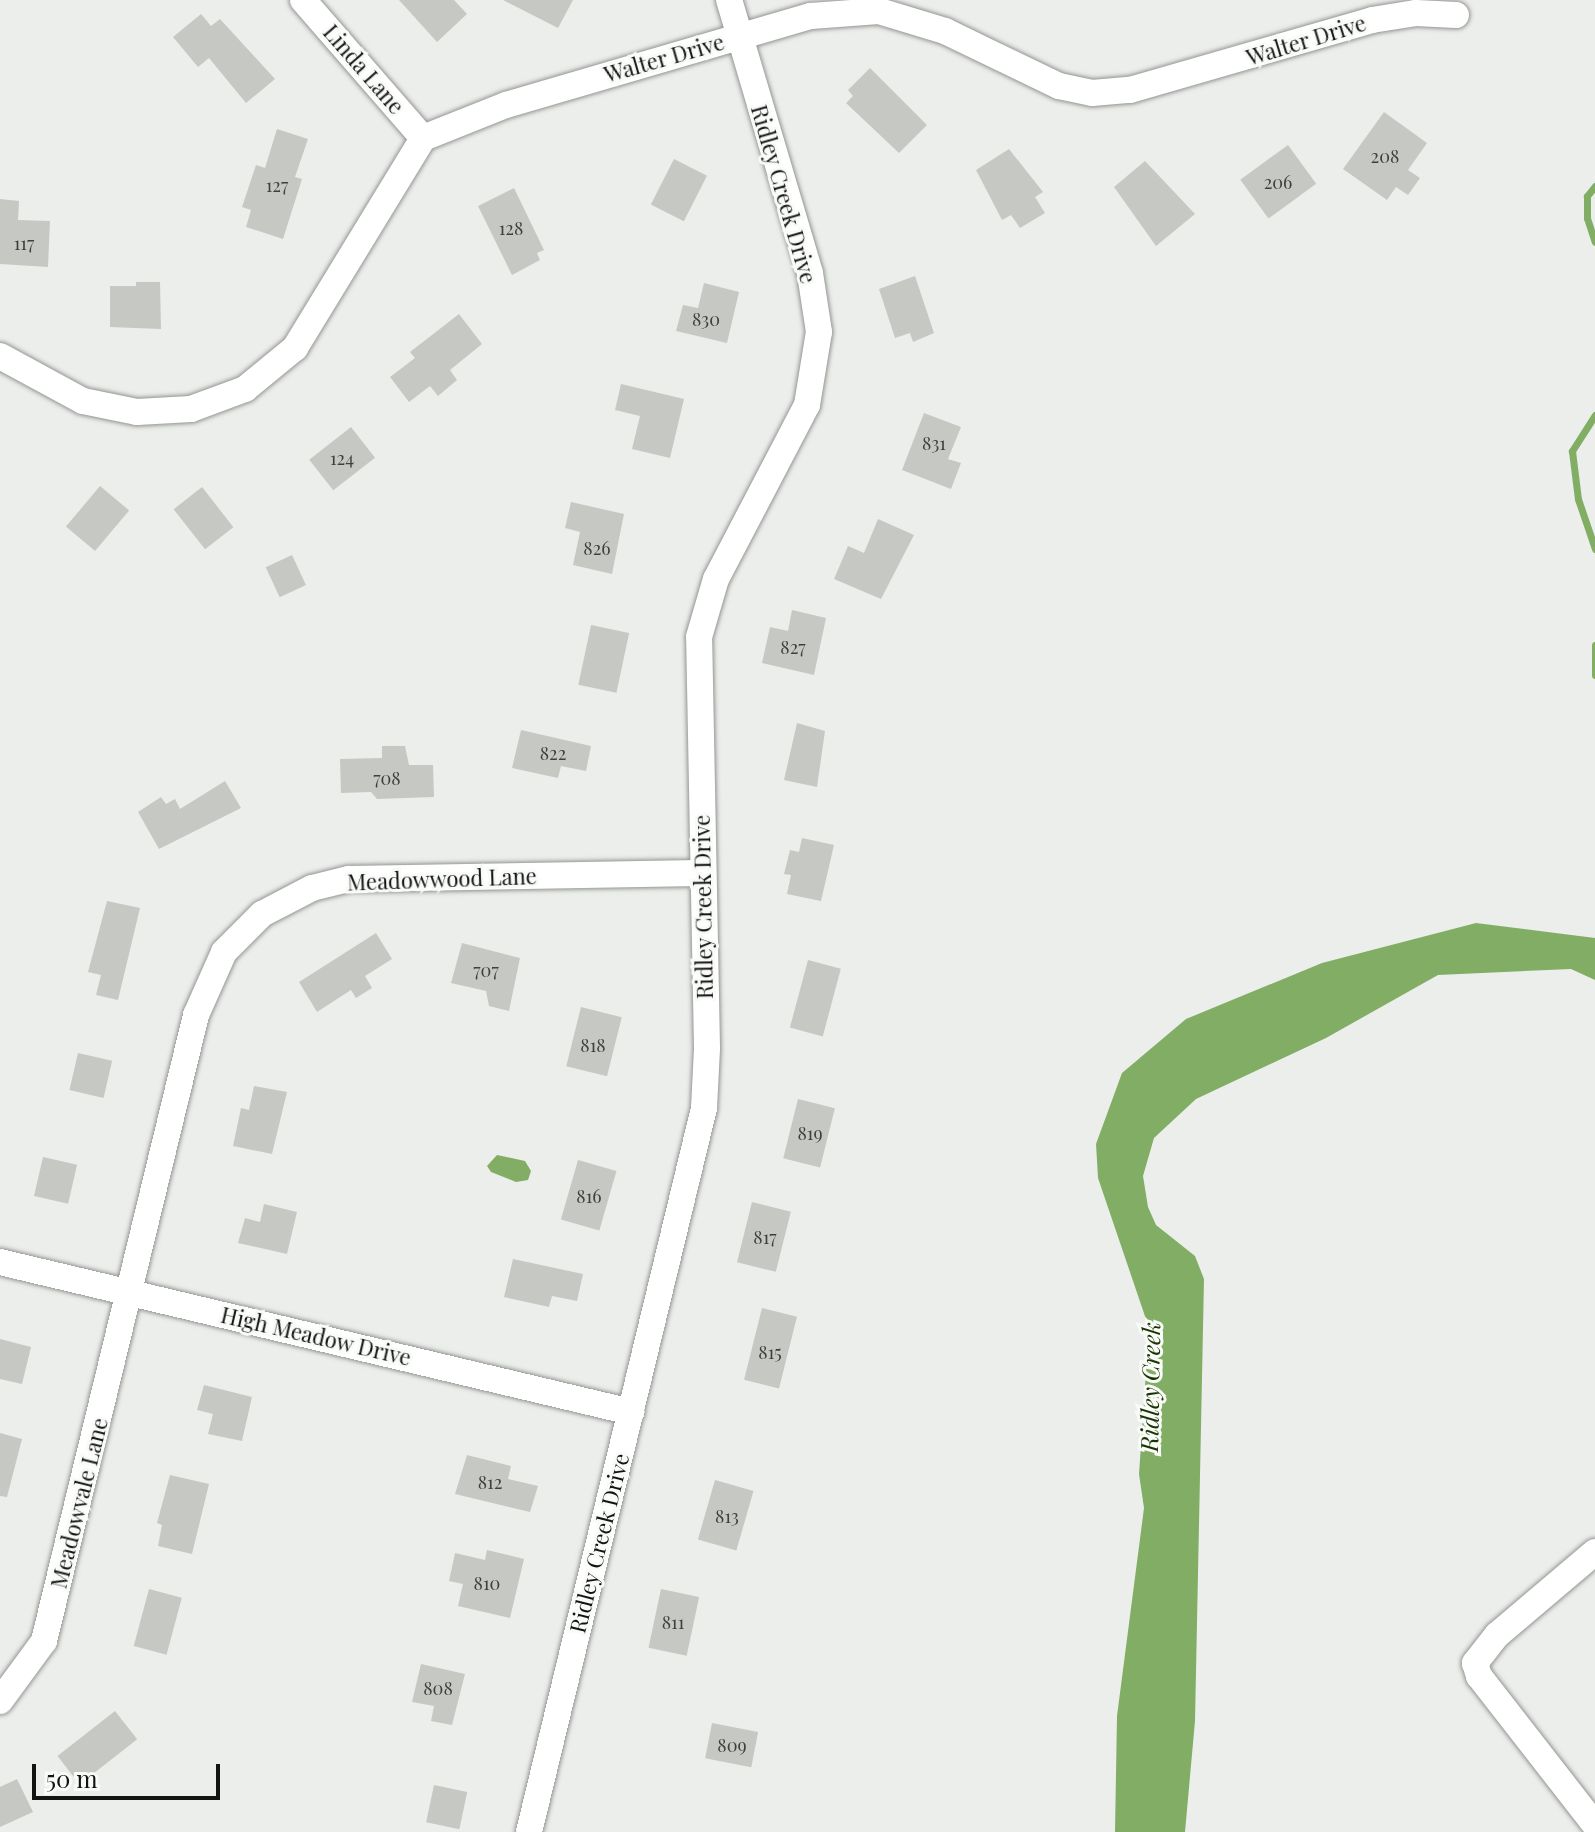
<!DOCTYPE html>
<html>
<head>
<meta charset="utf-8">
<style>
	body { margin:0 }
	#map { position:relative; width:1595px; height:1832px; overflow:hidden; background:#eceeeb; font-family:"Playfair Display",serif }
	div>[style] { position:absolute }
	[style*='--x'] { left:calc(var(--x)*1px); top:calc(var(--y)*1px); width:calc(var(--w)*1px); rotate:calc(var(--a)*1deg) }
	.water>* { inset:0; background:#82ad64 }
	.stream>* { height:7px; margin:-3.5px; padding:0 3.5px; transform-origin:3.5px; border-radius:3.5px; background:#82ad64 }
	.building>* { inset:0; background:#c6c8c4; transform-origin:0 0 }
	.roads { filter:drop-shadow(0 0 2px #949693) drop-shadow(0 0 2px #949693) }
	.minor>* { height:26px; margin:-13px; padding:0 13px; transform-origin:13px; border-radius:13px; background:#fff }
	span { translate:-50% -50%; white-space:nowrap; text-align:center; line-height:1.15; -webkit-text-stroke:6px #f9fbf8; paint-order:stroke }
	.number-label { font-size:18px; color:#3f403e }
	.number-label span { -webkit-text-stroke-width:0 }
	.street-label { font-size:22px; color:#121312 }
	.water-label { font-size:24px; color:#193400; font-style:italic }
	.scale { position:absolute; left:32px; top:1764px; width:188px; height:36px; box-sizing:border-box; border:4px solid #121312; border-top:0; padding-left:10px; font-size:24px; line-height:28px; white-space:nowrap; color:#121312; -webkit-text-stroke:6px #f9fbf8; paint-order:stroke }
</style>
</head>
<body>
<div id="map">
	<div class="water">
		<div style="clip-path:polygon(1476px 923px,1595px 938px,1595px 980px,1571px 969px,1438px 975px,1326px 1038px,1196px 1099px,1154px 1138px,1143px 1176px,1148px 1207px,1156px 1225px,1195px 1256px,1204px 1279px,1195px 1721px,1185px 1832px,1115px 1832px,1117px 1716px,1144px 1508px,1139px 1474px,1149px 1328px,1098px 1178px,1096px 1144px,1122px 1073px,1186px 1019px,1322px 963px)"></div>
		<div style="clip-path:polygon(497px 1155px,525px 1161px,531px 1171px,528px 1180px,516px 1182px,491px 1172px,487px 1166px)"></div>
	</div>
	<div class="stream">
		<div style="--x:1595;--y:186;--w:13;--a:129"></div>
		<div style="--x:1587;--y:196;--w:22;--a:90"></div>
		<div style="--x:1587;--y:218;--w:25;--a:72"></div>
		<div style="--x:1595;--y:415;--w:43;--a:122.6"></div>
		<div style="--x:1572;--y:451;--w:48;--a:82.9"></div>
		<div style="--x:1578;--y:499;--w:53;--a:71.2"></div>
		<div style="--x:1595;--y:645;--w:30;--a:90"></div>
	</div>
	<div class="building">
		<div style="clip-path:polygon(399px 0,454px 0,467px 14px,437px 42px)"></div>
		<div style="clip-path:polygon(503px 0,573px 0,558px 28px)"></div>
		<div style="clip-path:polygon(201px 14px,211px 26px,220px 19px,275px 79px,246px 103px,209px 58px,198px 67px,173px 37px)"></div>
		<div style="clip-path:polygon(870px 68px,927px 125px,899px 153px,846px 103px,853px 96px,848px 90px)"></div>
		<div style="clip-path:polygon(1384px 112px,1427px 143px,1408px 170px,1420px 178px,1408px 195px,1396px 187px,1387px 200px,1343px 169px)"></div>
		<div style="clip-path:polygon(277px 129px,308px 139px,295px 177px,302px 179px,283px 239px,246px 227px,251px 210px,242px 207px,256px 165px,265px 168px)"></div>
		<div style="left:1288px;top:145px;width:48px;height:59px;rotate:54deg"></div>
		<div style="clip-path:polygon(1009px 149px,1043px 192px,1035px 197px,1045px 213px,1020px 228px,1011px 215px,1002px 220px,976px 170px)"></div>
		<div style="left:674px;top:159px;width:37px;height:51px;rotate:27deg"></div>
		<div style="clip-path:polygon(1145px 161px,1195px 214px,1156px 246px,1114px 187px)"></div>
		<div style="clip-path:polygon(514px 188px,544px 250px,537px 253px,540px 260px,512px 275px,478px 206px)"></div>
		<div style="clip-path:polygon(0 199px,19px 201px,18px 220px,50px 221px,48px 267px,0 264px)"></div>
		<div style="clip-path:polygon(915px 276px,934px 333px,913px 342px,910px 333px,895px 338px,879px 289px)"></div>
		<div style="clip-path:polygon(136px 282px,160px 282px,161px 329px,110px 327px,110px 286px,136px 286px)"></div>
		<div style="clip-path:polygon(704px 283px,739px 292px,727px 343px,676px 331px,683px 305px,698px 308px)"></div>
		<div style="clip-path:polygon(459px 314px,482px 344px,450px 370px,457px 380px,438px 396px,430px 386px,409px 402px,390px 377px,415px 358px,410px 352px)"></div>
		<div style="clip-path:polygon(621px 384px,684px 399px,670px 458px,632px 449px,640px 416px,615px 410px)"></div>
		<div style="clip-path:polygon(924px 413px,961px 427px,948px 459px,961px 463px,951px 489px,902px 470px)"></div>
		<div style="left:351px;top:427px;width:39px;height:53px;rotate:52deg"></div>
		<div style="left:100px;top:486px;width:38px;height:53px;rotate:40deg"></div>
		<div style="left:202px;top:487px;width:51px;height:36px;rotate:52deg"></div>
		<div style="clip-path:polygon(571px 502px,624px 514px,612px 574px,573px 565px,580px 532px,565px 528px)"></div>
		<div style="clip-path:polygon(878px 519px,914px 535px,881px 599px,834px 579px,848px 546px,864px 553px)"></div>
		<div style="left:292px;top:555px;width:33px;height:29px;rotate:65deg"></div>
		<div style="clip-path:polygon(792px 610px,826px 618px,814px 675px,762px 663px,770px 627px,788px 631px)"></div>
		<div style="left:591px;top:625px;width:39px;height:61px;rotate:12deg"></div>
		<div style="clip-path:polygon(797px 723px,825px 731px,817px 787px,784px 780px)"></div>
		<div style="clip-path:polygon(521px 730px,591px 746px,586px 771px,561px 766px,558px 778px,512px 768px)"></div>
		<div style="clip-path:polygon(382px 746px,405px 746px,409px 765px,433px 765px,434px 797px,377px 799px,371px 792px,341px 793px,340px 759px,382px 758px)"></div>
		<div style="clip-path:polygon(225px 781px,241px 808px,159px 849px,138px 812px,161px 797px,166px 804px,175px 799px,180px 809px)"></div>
		<div style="clip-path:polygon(802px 838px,834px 845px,821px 901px,787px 894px,791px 875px,784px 874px,790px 850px,799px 852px)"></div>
		<div style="clip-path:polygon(107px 901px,140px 908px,118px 1000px,96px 995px,101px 975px,88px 972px)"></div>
		<div style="clip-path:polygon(376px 933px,392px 959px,365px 976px,372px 988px,356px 998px,351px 990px,317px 1012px,299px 982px)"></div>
		<div style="clip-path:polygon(462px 943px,520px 958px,509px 1011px,489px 1006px,486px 991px,451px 983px)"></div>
		<div style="left:808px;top:960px;width:34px;height:70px;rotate:15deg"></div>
		<div style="left:581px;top:1007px;width:42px;height:61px;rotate:14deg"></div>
		<div style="left:78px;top:1053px;width:35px;height:38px;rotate:13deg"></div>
		<div style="clip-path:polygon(254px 1086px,287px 1092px,272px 1154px,233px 1146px,241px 1108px,249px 1110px)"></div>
		<div style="left:798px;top:1099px;width:38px;height:61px;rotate:14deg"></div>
		<div style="left:43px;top:1157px;width:35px;height:40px;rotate:13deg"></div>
		<div style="left:578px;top:1160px;width:40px;height:62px;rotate:16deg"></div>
		<div style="left:752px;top:1202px;width:40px;height:62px;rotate:14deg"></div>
		<div style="clip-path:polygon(264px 1204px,297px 1212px,287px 1254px,238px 1243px,245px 1218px,260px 1222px)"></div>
		<div style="clip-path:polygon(513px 1259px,583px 1274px,577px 1301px,552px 1296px,549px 1307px,504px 1297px)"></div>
		<div style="left:762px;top:1308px;width:36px;height:74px;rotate:14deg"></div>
		<div style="clip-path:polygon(0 1339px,31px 1347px,22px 1384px,0 1379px)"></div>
		<div style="clip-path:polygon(204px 1385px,252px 1397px,242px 1441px,208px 1434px,213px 1414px,197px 1410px)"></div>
		<div style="clip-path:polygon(0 1433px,22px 1439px,7px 1497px,0 1496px)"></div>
		<div style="clip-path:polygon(467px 1455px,511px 1466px,508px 1479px,538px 1486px,530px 1512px,455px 1494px)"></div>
		<div style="clip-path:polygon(170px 1475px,209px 1484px,192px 1554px,158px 1546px,162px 1525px,157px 1523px)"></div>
		<div style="left:715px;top:1480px;width:40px;height:62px;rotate:16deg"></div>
		<div style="clip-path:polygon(487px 1550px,524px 1559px,510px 1618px,458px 1606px,463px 1584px,449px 1581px,455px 1553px,485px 1560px)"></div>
		<div style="left:149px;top:1589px;width:34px;height:59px;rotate:15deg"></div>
		<div style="left:661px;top:1589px;width:39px;height:60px;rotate:12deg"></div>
		<div style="clip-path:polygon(421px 1664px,465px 1674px,452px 1725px,431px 1721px,434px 1706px,412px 1702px)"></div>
		<div style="left:115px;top:1711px;width:36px;height:73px;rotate:52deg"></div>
		<div style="left:712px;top:1723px;width:47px;height:36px;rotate:11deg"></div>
		<div style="clip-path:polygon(17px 1779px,33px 1812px,0 1827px,0 1787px)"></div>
		<div style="left:434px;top:1785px;width:34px;height:38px;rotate:12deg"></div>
	</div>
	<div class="roads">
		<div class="minor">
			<div style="--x:303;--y:0;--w:183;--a:49"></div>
			<div style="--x:0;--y:356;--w:94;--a:28.5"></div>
			<div style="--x:83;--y:401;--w:55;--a:11.5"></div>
			<div style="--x:137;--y:412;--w:54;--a:-3.2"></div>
			<div style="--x:191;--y:409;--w:58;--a:-20.3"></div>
			<div style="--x:245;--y:389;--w:65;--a:-39.4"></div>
			<div style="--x:295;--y:348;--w:246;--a:-58.6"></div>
			<div style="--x:423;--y:138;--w:89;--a:-21.7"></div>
			<div style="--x:506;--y:105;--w:318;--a:-16.3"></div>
			<div style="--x:811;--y:16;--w:68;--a:-4.2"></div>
			<div style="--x:879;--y:11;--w:69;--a:16.9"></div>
			<div style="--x:945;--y:31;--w:127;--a:25.8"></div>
			<div style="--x:1059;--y:86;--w:34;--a:12"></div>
			<div style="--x:1092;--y:93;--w:38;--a:-5"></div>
			<div style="--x:1130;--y:90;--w:252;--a:-16.1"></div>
			<div style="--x:1372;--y:20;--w:45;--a:-9"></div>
			<div style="--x:1416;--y:13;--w:40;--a:2.9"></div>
			<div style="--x:0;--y:1262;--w:649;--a:13.37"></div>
			<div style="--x:1595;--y:1552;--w:128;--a:139.7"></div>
			<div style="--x:1497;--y:1635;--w:36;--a:128"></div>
			<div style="--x:1475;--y:1663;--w:14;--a:73"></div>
			<div style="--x:1479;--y:1676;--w:189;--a:52.1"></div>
			<div style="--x:0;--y:1701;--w:74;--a:-53.7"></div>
			<div style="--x:44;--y:1641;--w:644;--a:-76.35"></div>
			<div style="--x:196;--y:1015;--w:69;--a:-66"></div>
			<div style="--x:224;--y:952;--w:54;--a:-45"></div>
			<div style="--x:262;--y:914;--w:56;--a:-27.5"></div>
			<div style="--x:312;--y:888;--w:38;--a:-14"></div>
			<div style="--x:349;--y:879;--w:352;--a:-1"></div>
			<div style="--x:529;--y:1832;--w:745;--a:-76.41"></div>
			<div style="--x:704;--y:1108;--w:60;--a:-87.1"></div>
			<div style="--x:707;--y:1048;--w:411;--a:-91.1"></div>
			<div style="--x:699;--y:637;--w:60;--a:-73.7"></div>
			<div style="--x:716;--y:579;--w:196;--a:-62.4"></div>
			<div style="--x:807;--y:405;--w:74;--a:-80.7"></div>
			<div style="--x:819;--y:332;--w:60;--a:-98.7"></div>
			<div style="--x:810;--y:273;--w:285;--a:-106.5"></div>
		</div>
	</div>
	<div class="number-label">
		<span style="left:1385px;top:156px">208</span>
		<span style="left:1278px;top:182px">206</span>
		<span style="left:277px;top:185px">127</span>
		<span style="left:511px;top:228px">128</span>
		<span style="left:24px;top:243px">117</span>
		<span style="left:706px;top:319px">830</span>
		<span style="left:934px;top:443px">831</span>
		<span style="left:342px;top:458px">124</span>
		<span style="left:597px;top:548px">826</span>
		<span style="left:793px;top:647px">827</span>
		<span style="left:553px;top:753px">822</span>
		<span style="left:387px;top:778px">708</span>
		<span style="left:486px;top:970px">707</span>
		<span style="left:593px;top:1045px">818</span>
		<span style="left:810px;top:1133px">819</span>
		<span style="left:589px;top:1196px">816</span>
		<span style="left:765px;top:1237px">817</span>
		<span style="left:770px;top:1352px">815</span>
		<span style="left:490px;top:1482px">812</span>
		<span style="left:727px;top:1516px">813</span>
		<span style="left:487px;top:1583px">810</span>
		<span style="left:673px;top:1622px">811</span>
		<span style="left:438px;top:1688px">808</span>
		<span style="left:732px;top:1745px">809</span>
	</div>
	<div class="street-label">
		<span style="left:1306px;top:40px;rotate:-17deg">Walter Drive</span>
		<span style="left:664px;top:58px;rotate:-16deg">Walter Drive</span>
		<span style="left:364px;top:69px;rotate:49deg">Linda Lane</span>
		<span style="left:784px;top:194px;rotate:74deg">Ridley Creek Drive</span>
		<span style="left:442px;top:879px;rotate:-2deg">Meadowwood Lane</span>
		<span style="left:703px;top:907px;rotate:-91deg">Ridley Creek Drive</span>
		<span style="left:316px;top:1336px;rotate:13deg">High Meadow Drive</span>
		<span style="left:79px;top:1503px;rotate:-76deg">Meadowvale Lane</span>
		<span style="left:599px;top:1543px;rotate:-76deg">Ridley Creek Drive</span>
	</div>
	<div class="water-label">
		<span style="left:1150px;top:1387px;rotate:-89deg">Ridley Creek</span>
	</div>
	<div class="scale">50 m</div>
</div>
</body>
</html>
